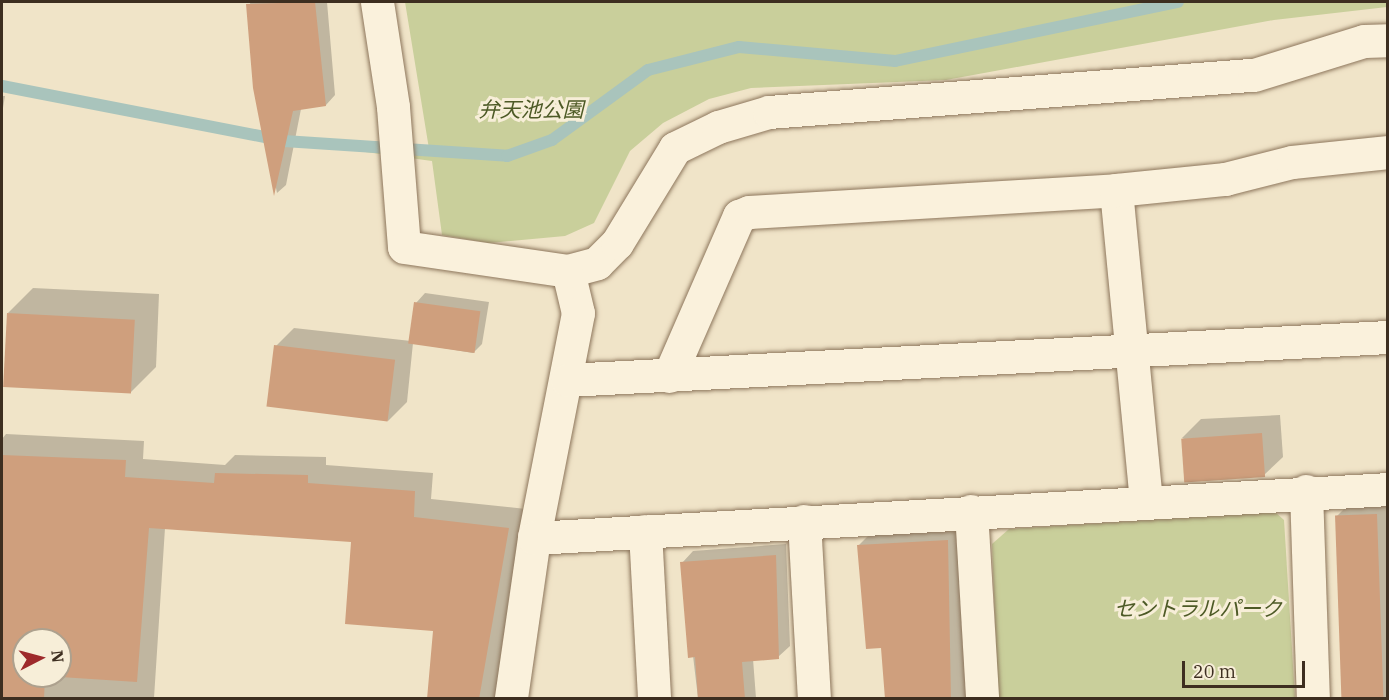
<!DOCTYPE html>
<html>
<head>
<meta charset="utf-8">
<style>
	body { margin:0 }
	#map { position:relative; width:1389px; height:700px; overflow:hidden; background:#f0e4c8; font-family:"IBM Plex Serif","Noto Sans JP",serif }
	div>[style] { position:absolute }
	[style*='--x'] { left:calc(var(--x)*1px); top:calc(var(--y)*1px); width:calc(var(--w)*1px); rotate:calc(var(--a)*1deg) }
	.green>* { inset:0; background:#c9cf9b }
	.shadow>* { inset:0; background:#0003 }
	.stream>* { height:12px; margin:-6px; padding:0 6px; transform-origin:6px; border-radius:6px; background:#a9c4bc }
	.building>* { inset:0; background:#cf9f7d; transform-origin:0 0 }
	.roads { filter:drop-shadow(0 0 2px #8d765c) drop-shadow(0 0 2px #8d765c) }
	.street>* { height:33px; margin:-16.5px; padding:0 16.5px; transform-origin:16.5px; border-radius:16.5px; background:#faf1dc }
	.secondary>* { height:33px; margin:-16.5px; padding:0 16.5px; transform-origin:16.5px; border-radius:16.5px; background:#faf1dc }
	span { translate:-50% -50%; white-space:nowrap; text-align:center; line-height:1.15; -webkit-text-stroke:6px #f7eed8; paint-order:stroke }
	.park-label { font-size:21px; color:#4d5a26; font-style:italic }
	.frame { position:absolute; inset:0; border:3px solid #3d2e20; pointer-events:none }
	.north { position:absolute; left:12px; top:628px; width:60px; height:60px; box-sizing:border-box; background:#f7eed8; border:2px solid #ada18e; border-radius:50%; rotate:84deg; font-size:16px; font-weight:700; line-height:24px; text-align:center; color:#3d2e20 }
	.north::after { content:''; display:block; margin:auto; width:21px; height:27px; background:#9e2a2b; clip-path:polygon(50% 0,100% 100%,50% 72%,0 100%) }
	.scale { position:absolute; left:1182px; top:661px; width:123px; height:27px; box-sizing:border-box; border:3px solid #3d2e20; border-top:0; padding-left:8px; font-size:18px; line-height:21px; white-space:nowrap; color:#3d2e20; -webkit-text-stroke:4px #f7eed8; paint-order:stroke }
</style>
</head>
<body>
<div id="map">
	<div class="green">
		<div style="clip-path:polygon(405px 2px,1387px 2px,1387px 7px,1274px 20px,946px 80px,751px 88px,709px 99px,663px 123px,630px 151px,594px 223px,565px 236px,489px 243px,442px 235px,432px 161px,299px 143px,430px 155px)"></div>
		<div style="clip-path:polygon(1275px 512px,1284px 520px,1295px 698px,998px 698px,992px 544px,1009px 529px)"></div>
	</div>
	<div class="shadow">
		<div style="clip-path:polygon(250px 2px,327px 2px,335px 95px,326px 105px,301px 109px,286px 185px,277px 193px,256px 88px)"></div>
		<div style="clip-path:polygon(2px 96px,5px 96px,2px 114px)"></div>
		<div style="clip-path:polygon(33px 288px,159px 294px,156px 367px,131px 392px,8px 313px)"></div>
		<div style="clip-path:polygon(425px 293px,489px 302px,482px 344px,473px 353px,413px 343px,407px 402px,388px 421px,276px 346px,294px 328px,411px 341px,416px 303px)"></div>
		<div style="clip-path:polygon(1280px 415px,1283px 457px,1264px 475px,1182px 438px,1201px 419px)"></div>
		<div style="clip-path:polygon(evenodd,6px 434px,144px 441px,143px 459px,225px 465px,235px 455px,326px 457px,326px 465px,433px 473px,431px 499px,526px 509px,495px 698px,428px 698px,434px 629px,353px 541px,165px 528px,154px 698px,2px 698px,2px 439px,6px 434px,24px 640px,60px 640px,60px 676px,24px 676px,24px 640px)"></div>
		<div style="clip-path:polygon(1388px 495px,1388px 698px,1346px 698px,1337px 516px,1355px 498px)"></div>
		<div style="clip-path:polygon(964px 524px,970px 698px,881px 698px,886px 698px,882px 647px,859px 545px,875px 529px)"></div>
		<div style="clip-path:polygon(786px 544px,790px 646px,778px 657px,753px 659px,756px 698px,698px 698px,682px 563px,693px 551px)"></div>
	</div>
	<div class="stream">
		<div style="--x:2;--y:86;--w:287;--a:11"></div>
		<div style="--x:284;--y:141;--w:224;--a:3.8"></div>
		<div style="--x:507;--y:156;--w:48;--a:-19.6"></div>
		<div style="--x:552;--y:140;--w:119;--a:-36.1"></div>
		<div style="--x:648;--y:70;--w:94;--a:-14.2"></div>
		<div style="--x:739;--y:47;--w:157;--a:5.1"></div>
		<div style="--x:895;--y:61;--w:289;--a:-11.8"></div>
	</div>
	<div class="building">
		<div style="clip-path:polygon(315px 2px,326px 106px,293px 111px,274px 196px,253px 88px,246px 4px)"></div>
		<div style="left:414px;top:302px;width:67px;height:42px;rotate:8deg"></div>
		<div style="left:7px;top:313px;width:128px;height:74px;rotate:3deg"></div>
		<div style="left:274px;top:345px;width:122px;height:62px;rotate:7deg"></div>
		<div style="left:1262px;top:433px;width:44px;height:81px;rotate:86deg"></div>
		<div style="clip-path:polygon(evenodd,2px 455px,126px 460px,125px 477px,214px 483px,215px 473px,308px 475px,308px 483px,415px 491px,414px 517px,509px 528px,479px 699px,427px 699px,433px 631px,345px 624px,351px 542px,149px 528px,137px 682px,45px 676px,44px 699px,2px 699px,2px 455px,24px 640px,60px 640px,60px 676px,24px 676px,24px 640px)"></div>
		<div style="left:1377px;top:514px;width:185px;height:42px;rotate:88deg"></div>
		<div style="clip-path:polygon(948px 540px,951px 699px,885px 699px,881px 648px,866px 649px,857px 545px)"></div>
		<div style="clip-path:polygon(776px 555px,779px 659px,742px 662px,745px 699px,698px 699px,695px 657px,688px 658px,680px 562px)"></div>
	</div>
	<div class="roads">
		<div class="street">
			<div style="--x:393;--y:107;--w:140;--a:85.5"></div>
			<div style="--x:404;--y:247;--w:166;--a:8.3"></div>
			<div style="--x:568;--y:271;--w:43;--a:76.6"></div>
			<div style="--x:578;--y:313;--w:229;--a:101.1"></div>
			<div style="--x:534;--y:538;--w:162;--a:98.2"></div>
			<div style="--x:1116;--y:190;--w:312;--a:84.5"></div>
			<div style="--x:568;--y:271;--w:30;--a:-15"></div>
			<div style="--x:597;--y:263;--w:28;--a:-45"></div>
			<div style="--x:617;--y:243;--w:111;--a:-58.6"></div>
			<div style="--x:675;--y:148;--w:48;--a:-26"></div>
			<div style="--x:718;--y:127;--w:53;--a:-16.4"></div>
			<div style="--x:769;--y:112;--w:486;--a:-4.4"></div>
			<div style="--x:1254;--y:75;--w:115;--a:-17.2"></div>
			<div style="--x:1364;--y:41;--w:24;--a:-2"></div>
			<div style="--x:669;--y:376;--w:175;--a:-66.4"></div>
			<div style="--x:739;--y:216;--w:11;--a:-22"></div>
			<div style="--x:749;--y:212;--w:368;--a:-3.4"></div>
			<div style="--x:1116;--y:190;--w:110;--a:-5.8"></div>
			<div style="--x:1225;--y:179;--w:69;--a:-14.2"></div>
			<div style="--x:1292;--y:162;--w:97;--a:-5.9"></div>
			<div style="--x:567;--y:380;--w:822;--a:-3"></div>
			<div style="--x:1306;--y:491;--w:207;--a:88.1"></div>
			<div style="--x:971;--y:511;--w:187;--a:86.6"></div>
			<div style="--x:804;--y:521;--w:177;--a:86.8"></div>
			<div style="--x:645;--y:531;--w:167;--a:86.9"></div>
			<div style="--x:534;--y:538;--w:855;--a:-3.28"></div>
		</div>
		<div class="secondary">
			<div style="--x:377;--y:2;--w:106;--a:81.3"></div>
		</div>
	</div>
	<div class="park-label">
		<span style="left:531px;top:109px">弁天池公園</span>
		<span style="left:1198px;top:608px">セントラルパーク</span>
	</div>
	<div class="frame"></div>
	<div class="north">N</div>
	<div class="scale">20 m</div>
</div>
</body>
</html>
